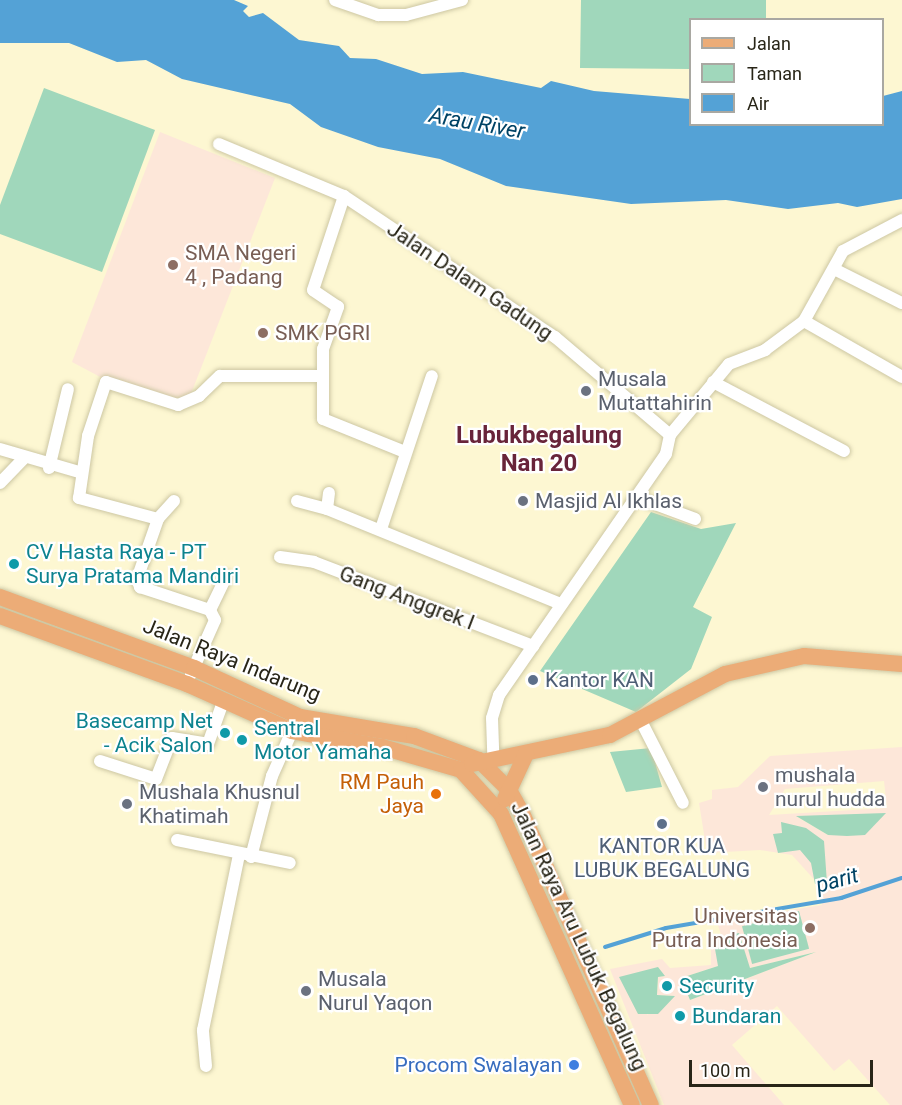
<!DOCTYPE html>
<html>
<head>
<meta charset="utf-8">
<style>
	body { margin:0 }
	#map { position:relative; width:902px; height:1105px; overflow:hidden; background:#fdf7d2; font-family:Roboto,sans-serif }
	div>[style] { position:absolute }
	[style*='--x'] { left:calc(var(--x)*1px); top:calc(var(--y)*1px); width:calc(var(--w)*1px); rotate:calc(var(--a)*1deg) }
	.education>* { inset:0; background:#fde7d9 }
	.green>* { inset:0; background:#a0d7bb; transform-origin:0 0 }
	.water>* { inset:0; background:#54a2d6 }
	.stream>* { height:4px; margin:-2px; padding:0 2px; transform-origin:2px; border-radius:2px; background:#54a2d6 }
	.roads { filter:drop-shadow(0 0 2px #cdc7a3) drop-shadow(0 0 2px #cdc7a3) }
	.minor>* { height:12px; margin:-6px; padding:0 6px; transform-origin:6px; border-radius:6px; background:#fff }
	.major>* { height:16px; margin:-8px; padding:0 8px; transform-origin:8px; border-radius:8px; background:#ecac77 }
	.dots>* { width:16px; height:16px; translate:-50% -50%; box-sizing:border-box; border:3px solid #fff; border-radius:50% }
	span { translate:-50% -50%; white-space:nowrap; text-align:center; line-height:1.15; -webkit-text-stroke:4.5px #fff; paint-order:stroke }
	.education-label { font-size:21px; color:#785e54 }
	.left { translate:0 -50%; text-align:left }
	.right { translate:-100% -50%; text-align:right }
	.street-label { font-size:21px; color:#282517 }
	.worship-label { font-size:21px; color:#5b616d }
	.culture-label { font-size:21px; color:#0d838f }
	.service-label { font-size:21px; color:#4e5e75 }
	.food-label { font-size:21px; color:#c56008 }
	.shop-label { font-size:21px; color:#366cbe }
	.water-label { font-size:22px; color:#004365; font-style:italic }
	.quarter-label { font-size:24px; color:#68243a; font-weight:700 }
	.legend { position:absolute; left:689px; top:18px; width:195px; height:108px; box-sizing:border-box; background:#fff; border:2px solid #a9a8a2; margin:0; padding:8px 10px; list-style:none; font-size:18px; color:#282517 }
	.legend li { display:flex; align-items:center; gap:12px; height:30px }
	.legend b { width:30px; border:2px solid #a9a8a2 }
	.scale { position:absolute; left:689px; top:1060px; width:184px; height:27px; box-sizing:border-box; border:3px solid #282517; border-top:0; padding-left:8px; font-size:18px; line-height:21px; white-space:nowrap; color:#282517; -webkit-text-stroke:4px #fff; paint-order:stroke }
</style>
</head>
<body>
<div id="map">
	<div class="education">
		<div style="clip-path:polygon(160px 132px,275px 178px,187px 404px,123px 389px,72px 362px)"></div>
		<div style="clip-path:polygon(evenodd,902px 747px,902px 1105px,890px 1105px,849px 1059px,834px 1071px,777px 1006px,732px 1045px,784px 1105px,664px 1105px,610px 969px,662px 959px,670px 968px,711px 965px,711px 942px,722px 938px,717px 922px,822px 905px,820px 886px,792px 855px,760px 850px,707px 853px,699px 803px,712px 799px,712px 790px,738px 787px,770px 756px,902px 747px,884px 781px,887px 808px,769px 815px,785px 789px,884px 781px,902px 747px,797px 817px,865px 835px,828px 835px,797px 817px,902px 747px,739px 933px,749px 968px,816px 952px,690px 1000px,681px 978px,718px 966px,724px 946px,739px 933px,902px 747px,658px 967px,664px 976px,658px 977px,657px 995px,674px 996px,647px 1015px,658px 967px)"></div>
	</div>
	<div class="green">
		<div style="clip-path:polygon(581px 0,766px 0,766px 19px,690px 20px,690px 69px,580px 68px)"></div>
		<div style="clip-path:polygon(44px 88px,155px 130px,102px 272px,0 234px,0 205px)"></div>
		<div style="clip-path:polygon(651px 512px,701px 529px,736px 523px,693px 607px,712px 617px,691px 669px,636px 712px,540px 671px)"></div>
		<div style="clip-path:polygon(651px 748px,662px 787px,626px 792px,610px 752px)"></div>
		<div style="clip-path:polygon(886px 813px,865px 835px,847px 836px,828px 835px,796px 816px)"></div>
		<div style="clip-path:polygon(781px 822px,806px 828px,824px 841px,827px 883px,815px 884px,811px 863px,800px 850px,778px 853px,773px 834px,782px 833px)"></div>
		<div style="left:799px;top:911px;width:39px;height:59px;rotate:75deg"></div>
		<div style="clip-path:polygon(739px 933px,750px 968px,816px 952px,690px 1000px,681px 978px,718px 966px,715px 949px,724px 946px,725px 936px)"></div>
		<div style="clip-path:polygon(658px 967px,665px 976px,658px 977px,657px 995px,675px 996px,658px 1014px,638px 1014px,619px 977px)"></div>
	</div>
	<div class="water">
		<div style="clip-path:polygon(0 0,234px 0,248px 6px,243px 11px,249px 17px,263px 13px,299px 40px,339px 46px,350px 58px,376px 59px,422px 74px,463px 72px,541px 88px,551px 81px,594px 91px,690px 99px,690px 124px,882px 124px,883px 96px,902px 91px,902px 199px,857px 207px,838px 203px,788px 209px,726px 200px,631px 204px,506px 186px,440px 159px,378px 147px,321px 127px,290px 104px,182px 79px,146px 60px,117px 62px,69px 43px,0 43px)"></div>
	</div>
	<div class="stream">
		<div style="--x:605;--y:947;--w:64;--a:-17.3"></div>
		<div style="--x:666;--y:928;--w:178;--a:-9.7"></div>
		<div style="--x:841;--y:898;--w:64;--a:-18.2"></div>
	</div>
	<div class="roads">
		<div class="minor">
			<div style="--x:335;--y:0;--w:46;--a:19.2"></div>
			<div style="--x:378;--y:15;--w:28;--a:0"></div>
			<div style="--x:406;--y:15;--w:58;--a:-15"></div>
			<div style="--x:219;--y:144;--w:135;--a:22.6"></div>
			<div style="--x:344;--y:196;--w:254;--a:33.8"></div>
			<div style="--x:555;--y:337;--w:151;--a:40.4"></div>
			<div style="--x:670;--y:435;--w:19;--a:102"></div>
			<div style="--x:666;--y:454;--w:293;--a:124.7"></div>
			<div style="--x:499;--y:695;--w:24;--a:107"></div>
			<div style="--x:492;--y:718;--w:37;--a:88"></div>
			<div style="--x:834;--y:269;--w:76;--a:26.6"></div>
			<div style="--x:804;--y:321;--w:113;--a:29.7"></div>
			<div style="--x:323;--y:376;--w:27;--a:-90"></div>
			<div style="--x:323;--y:349;--w:45;--a:-70.3"></div>
			<div style="--x:338;--y:307;--w:30;--a:-146"></div>
			<div style="--x:313;--y:290;--w:99;--a:-71.7"></div>
			<div style="--x:713;--y:382;--w:148;--a:27.8"></div>
			<div style="--x:670;--y:435;--w:92;--a:-50.3"></div>
			<div style="--x:729;--y:364;--w:39;--a:-21"></div>
			<div style="--x:765;--y:350;--w:49;--a:-36.6"></div>
			<div style="--x:804;--y:321;--w:80;--a:-60.9"></div>
			<div style="--x:843;--y:251;--w:67;--a:-27.7"></div>
			<div style="--x:0;--y:449;--w:85;--a:16.3"></div>
			<div style="--x:49;--y:468;--w:81;--a:-76.5"></div>
			<div style="--x:0;--y:483;--w:33;--a:-46"></div>
			<div style="--x:329;--y:493;--w:16;--a:97"></div>
			<div style="--x:327;--y:509;--w:253;--a:22.1"></div>
			<div style="--x:636;--y:497;--w:63;--a:20.4"></div>
			<div style="--x:174;--y:501;--w:24;--a:132"></div>
			<div style="--x:158;--y:519;--w:82;--a:-165.1"></div>
			<div style="--x:79;--y:498;--w:63;--a:-81.7"></div>
			<div style="--x:88;--y:436;--w:57;--a:-71.6"></div>
			<div style="--x:106;--y:382;--w:76;--a:17.7"></div>
			<div style="--x:178;--y:405;--w:23;--a:-23"></div>
			<div style="--x:199;--y:396;--w:29;--a:-44"></div>
			<div style="--x:220;--y:376;--w:103;--a:0"></div>
			<div style="--x:323;--y:376;--w:43;--a:90"></div>
			<div style="--x:323;--y:419;--w:88;--a:21.9"></div>
			<div style="--x:297;--y:501;--w:31;--a:15"></div>
			<div style="--x:158;--y:519;--w:64;--a:109.3"></div>
			<div style="--x:137;--y:579;--w:9;--a:69"></div>
			<div style="--x:140;--y:587;--w:74;--a:18.2"></div>
			<div style="--x:210;--y:610;--w:37;--a:-64"></div>
			<div style="--x:381;--y:529;--w:161;--a:-71.6"></div>
			<div style="--x:280;--y:557;--w:34;--a:8"></div>
			<div style="--x:314;--y:562;--w:235;--a:21"></div>
			<div style="--x:191;--y:674;--w:59;--a:-66"></div>
			<div style="--x:215;--y:620;--w:11;--a:-117"></div>
			<div style="--x:640;--y:719;--w:94;--a:62.9"></div>
			<div style="--x:100;--y:761;--w:59;--a:17.8"></div>
			<div style="--x:156;--y:779;--w:44;--a:-68.7"></div>
			<div style="--x:172;--y:738;--w:36;--a:9"></div>
			<div style="--x:208;--y:744;--w:48;--a:-70.4"></div>
			<div style="--x:177;--y:840;--w:115;--a:11.5"></div>
			<div style="--x:251;--y:857;--w:84;--a:-75.5"></div>
			<div style="--x:272;--y:776;--w:49;--a:-66"></div>
			<div style="--x:206;--y:1066;--w:36;--a:-95"></div>
			<div style="--x:203;--y:1030;--w:180;--a:-78.4"></div>
		</div>
		<div class="major">
			<div style="--x:0;--y:597;--w:207;--a:20.1"></div>
			<div style="--x:194;--y:668;--w:117;--a:24.8"></div>
			<div style="--x:300;--y:717;--w:116;--a:9.5"></div>
			<div style="--x:414;--y:736;--w:69;--a:20.3"></div>
			<div style="--x:479;--y:760;--w:42;--a:45"></div>
			<div style="--x:509;--y:790;--w:26;--a:61"></div>
			<div style="--x:522;--y:813;--w:319;--a:66.2"></div>
			<div style="--x:0;--y:616;--w:199;--a:20"></div>
			<div style="--x:187;--y:684;--w:115;--a:24.1"></div>
			<div style="--x:292;--y:731;--w:91;--a:10.1"></div>
			<div style="--x:382;--y:747;--w:82;--a:16.2"></div>
			<div style="--x:461;--y:770;--w:59;--a:47.7"></div>
			<div style="--x:501;--y:814;--w:319;--a:65.8"></div>
			<div style="--x:472;--y:764;--w:141;--a:-11.9"></div>
			<div style="--x:610;--y:735;--w:130;--a:-27.9"></div>
			<div style="--x:725;--y:674;--w:81;--a:-12.8"></div>
			<div style="--x:804;--y:656;--w:98;--a:4.7"></div>
			<div style="--x:505;--y:799;--w:50;--a:-65"></div>
		</div>
	</div>
	<div class="dots">
		<div style="left:173px;top:265px;background:#8d6e63"></div>
		<div style="left:263px;top:333px;background:#8d6e63"></div>
		<div style="left:586px;top:391px;background:#6b7280"></div>
		<div style="left:523px;top:501px;background:#6b7280"></div>
		<div style="left:14px;top:564px;background:#0f9aa8"></div>
		<div style="left:533px;top:680px;background:#5c6f8a"></div>
		<div style="left:225px;top:733px;background:#0f9aa8"></div>
		<div style="left:242px;top:740px;background:#0f9aa8"></div>
		<div style="left:763px;top:787px;background:#6b7280"></div>
		<div style="left:436px;top:794px;background:#e8710a"></div>
		<div style="left:127px;top:804px;background:#6b7280"></div>
		<div style="left:662px;top:824px;background:#5c6f8a"></div>
		<div style="left:810px;top:928px;background:#8d6e63"></div>
		<div style="left:667px;top:986px;background:#0f9aa8"></div>
		<div style="left:306px;top:991px;background:#6b7280"></div>
		<div style="left:680px;top:1016px;background:#0f9aa8"></div>
		<div style="left:574px;top:1065px;background:#3f7fe0"></div>
	</div>
	<div class="education-label">
		<span class="left" style="left:185px;top:265px">SMA Negeri<br>4 , Padang</span>
		<span class="left" style="left:275px;top:333px">SMK PGRI</span>
		<span class="right" style="left:798px;top:928px">Universitas<br>Putra Indonesia</span>
	</div>
	<div class="street-label">
		<span style="left:470px;top:281px;rotate:34deg">Jalan Dalam Gadung</span>
		<span style="left:407px;top:598px;rotate:21deg">Gang Anggrek I</span>
		<span style="left:232px;top:660px;rotate:22deg">Jalan Raya Indarung</span>
		<span style="left:579px;top:936px;rotate:65deg">Jalan Raya Aru Lubuk Begalung</span>
	</div>
	<div class="worship-label">
		<span class="left" style="left:598px;top:391px">Musala<br>Mutattahirin</span>
		<span class="left" style="left:535px;top:501px">Masjid Al Ikhlas</span>
		<span class="left" style="left:775px;top:787px">mushala<br>nurul hudda</span>
		<span class="left" style="left:139px;top:804px">Mushala Khusnul<br>Khatimah</span>
		<span class="left" style="left:318px;top:991px">Musala<br>Nurul Yaqon</span>
	</div>
	<div class="culture-label">
		<span class="left" style="left:26px;top:564px">CV Hasta Raya - PT<br>Surya Pratama Mandiri</span>
		<span class="right" style="left:213px;top:733px">Basecamp Net<br>- Acik Salon</span>
		<span class="left" style="left:254px;top:740px">Sentral<br>Motor Yamaha</span>
		<span class="left" style="left:679px;top:986px">Security</span>
		<span class="left" style="left:692px;top:1016px">Bundaran</span>
	</div>
	<div class="service-label">
		<span class="left" style="left:545px;top:680px">Kantor KAN</span>
		<span style="left:662px;top:858px">KANTOR KUA<br>LUBUK BEGALUNG</span>
	</div>
	<div class="food-label">
		<span class="right" style="left:424px;top:794px">RM Pauh<br>Jaya</span>
	</div>
	<div class="shop-label">
		<span class="right" style="left:562px;top:1065px">Procom Swalayan</span>
	</div>
	<div class="water-label">
		<span style="left:477px;top:123px;rotate:10deg">Arau River</span>
		<span style="left:837px;top:880px;rotate:-15deg">parit</span>
	</div>
	<div class="quarter-label">
		<span style="left:539px;top:450px">Lubukbegalung<br>Nan 20</span>
	</div>
	<ul class="legend">
	<li><b style="height:8px;background:#ecac77"></b>Jalan</li>
	<li><b style="height:16px;background:#a0d7bb"></b>Taman</li>
	<li><b style="height:16px;background:#54a2d6"></b>Air</li>
	</ul>
	<div class="scale">100 m</div>
</div>
</body>
</html>
